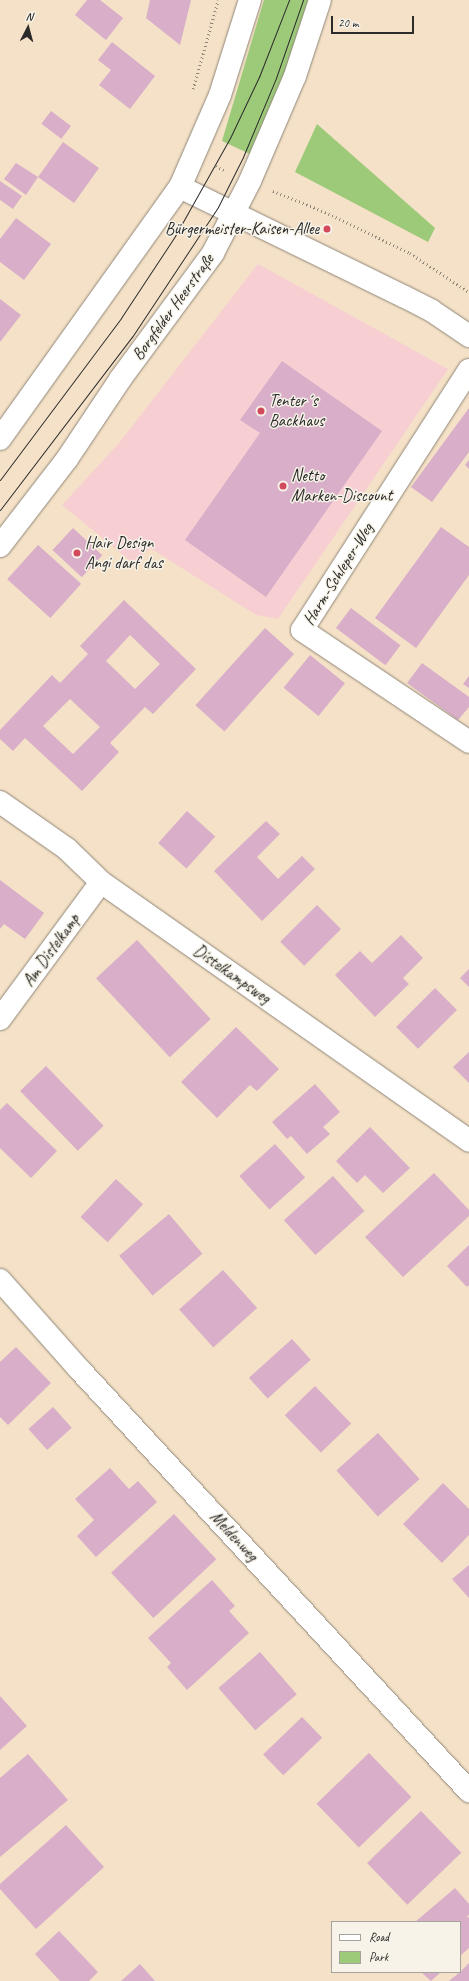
<!DOCTYPE html>
<html>
<head>
<meta charset="utf-8">
<style>
	body { margin:0 }
	#map { position:relative; width:469px; height:1981px; overflow:hidden; background:#f4e1c7; font-family:Caveat,sans-serif }
	div>[style] { position:absolute }
	[style*='--x'] { left:calc(var(--x)*1px); top:calc(var(--y)*1px); width:calc(var(--w)*1px); rotate:calc(var(--a)*1deg) }
	.built>* { inset:0; background:#f7cfd3 }
	.green>* { inset:0; background:#9cca79 }
	.building>* { inset:0; background:#d8aec9; transform-origin:0 0 }
	.path>* { height:2.5px; margin-top:-1.25px; transform-origin:0; background:repeating-linear-gradient(90deg,#908679 0 1px,transparent 0 4px) }
	.roads { filter:drop-shadow(0 0 1px #908679) drop-shadow(0 0 1px #908679) }
	.minor>* { height:22px; margin:-11px; padding:0 11px; transform-origin:11px; border-radius:11px; background:#fff }
	.secondary>* { height:22px; margin:-11px; padding:0 11px; transform-origin:11px; border-radius:11px; background:#fff }
	.tram>* { height:1px; margin:-0.5px; padding:0 0.5px; transform-origin:0.5px; border-radius:0.5px; background:#2b2b2b }
	.dots>* { width:11px; height:11px; translate:-50% -50%; box-sizing:border-box; border:2px solid #f7f3e8; border-radius:50% }
	span { translate:-50% -50%; white-space:nowrap; text-align:center; line-height:1.15; -webkit-text-stroke:3px #f7f3e8; paint-order:stroke }
	.poi-label { font-size:17px; color:#2b2b2b }
	.right { translate:-100% -50%; text-align:right }
	.left { translate:0 -50%; text-align:left }
	.street-label { font-size:17px; color:#2b2b2b }
	.legend { position:absolute; left:331px; top:1921px; width:130px; height:52px; box-sizing:border-box; background:#f7f3e8; border:1px solid #a5a39c; margin:0; padding:5px 7px; list-style:none; font-size:12px; color:#2b2b2b }
	.legend li { display:flex; align-items:center; gap:8px; height:20px }
	.legend b { width:20px; border:1px solid #a5a39c }
	.north { position:absolute; left:8px; top:8px; width:40px; height:40px; -webkit-text-stroke:3px #f7f3e8; paint-order:stroke; rotate:6deg; font-size:11px; font-weight:700; line-height:16px; text-align:center; color:#2b2b2b }
	.north::after { content:''; display:block; margin:auto; width:14px; height:18px; background:#2b2b2b; clip-path:polygon(50% 0,100% 100%,50% 72%,0 100%) }
	.scale { position:absolute; left:331px; top:16px; width:83px; height:18px; box-sizing:border-box; border:2px solid #2b2b2b; border-top:0; padding-left:5px; font-size:12px; line-height:14px; white-space:nowrap; color:#2b2b2b; -webkit-text-stroke:3px #f7f3e8; paint-order:stroke }
</style>
</head>
<body>
<div id="map">
	<div class="built">
		<div style="clip-path:polygon(258px 264px,448px 369px,278px 619px,256px 615px,150px 548px,133px 563px,62px 505px,119px 443px)"></div>
	</div>
	<div class="green">
		<div style="clip-path:polygon(264px 0,310px 0,291px 61px,252px 155px,222px 141px)"></div>
		<div style="clip-path:polygon(317px 124px,435px 228px,428px 242px,295px 172px)"></div>
	</div>
	<div class="building">
		<div style="clip-path:polygon(87px 0,100px 0,123px 18px,106px 40px,75px 15px)"></div>
		<div style="clip-path:polygon(150px 0,191px 0,180px 45px,146px 18px)"></div>
		<div style="clip-path:polygon(112px 42px,155px 76px,130px 109px,99px 85px,111px 70px,98px 60px)"></div>
		<div style="left:51px;top:111px;width:25px;height:16px;rotate:37deg"></div>
		<div style="clip-path:polygon(63px 142px,99px 168px,74px 203px,38px 177px,26px 195px,4px 179px,16px 163px,38px 177px)"></div>
		<div style="clip-path:polygon(0 181px,22px 196px,13px 209px,0 200px)"></div>
		<div style="clip-path:polygon(16px 218px,51px 244px,24px 280px,0 262px,0 239px)"></div>
		<div style="clip-path:polygon(0 299px,21px 315px,0 342px)"></div>
		<div style="clip-path:polygon(282px 361px,382px 431px,266px 597px,185px 540px,260px 433px,240px 420px)"></div>
		<div style="clip-path:polygon(469px 408px,469px 452px,432px 502px,411px 487px)"></div>
		<div style="clip-path:polygon(469px 460px,469px 469px,465px 465px)"></div>
		<div style="clip-path:polygon(441px 527px,469px 547px,469px 575px,416px 648px,375px 618px)"></div>
		<div style="left:73px;top:528px;width:40px;height:30px;rotate:43deg"></div>
		<div style="left:38px;top:545px;width:58px;height:46px;rotate:42deg"></div>
		<div style="clip-path:polygon(evenodd,124px 600px,196px 669px,153px 714px,145px 707px,110px 743px,119px 752px,82px 791px,25px 738px,13px 751px,0 739px,0 730px,52px 675px,60px 683px,88px 654px,80px 646px,124px 600px,130px 635px,160px 664px,135px 689px,106px 661px,130px 635px,124px 600px,70px 699px,100px 727px,73px 754px,43px 726px,70px 699px)"></div>
		<div style="left:351px;top:608px;width:62px;height:25px;rotate:37deg"></div>
		<div style="left:265px;top:628px;width:39px;height:104px;rotate:42deg"></div>
		<div style="left:310px;top:655px;width:45px;height:42px;rotate:39deg"></div>
		<div style="clip-path:polygon(422px 663px,469px 697px,469px 707px,458px 720px,407px 683px)"></div>
		<div style="clip-path:polygon(469px 676px,469px 688px,463px 684px)"></div>
		<div style="left:187px;top:811px;width:38px;height:43px;rotate:42deg"></div>
		<div style="clip-path:polygon(266px 821px,280px 834px,257px 857px,278px 879px,302px 856px,315px 869px,262px 921px,214px 871px)"></div>
		<div style="clip-path:polygon(0 880px,44px 913px,25px 939px,4px 924px,0 929px)"></div>
		<div style="left:317px;top:905px;width:34px;height:52px;rotate:45deg"></div>
		<div style="clip-path:polygon(401px 935px,423px 958px,403px 978px,409px 984px,375px 1017px,335px 975px,360px 951px,372px 963px)"></div>
		<div style="left:137px;top:940px;width:108px;height:56px;rotate:47deg"></div>
		<div style="clip-path:polygon(469px 969px,469px 987px,460px 978px)"></div>
		<div style="left:435px;top:988px;width:31px;height:55px;rotate:45deg"></div>
		<div style="clip-path:polygon(236px 1027px,279px 1069px,257px 1091px,250px 1085px,217px 1118px,181px 1082px)"></div>
		<div style="clip-path:polygon(469px 1052px,469px 1083px,453px 1067px)"></div>
		<div style="left:46px;top:1066px;width:83px;height:36px;rotate:46deg"></div>
		<div style="clip-path:polygon(315px 1084px,340px 1112px,323px 1127px,330px 1134px,307px 1154px,291px 1136px,287px 1139px,272px 1122px)"></div>
		<div style="clip-path:polygon(7px 1103px,57px 1151px,31px 1178px,0 1148px,0 1110px)"></div>
		<div style="clip-path:polygon(370px 1127px,410px 1168px,383px 1193px,365px 1175px,357px 1183px,336px 1161px)"></div>
		<div style="left:275px;top:1144px;width:45px;height:48px;rotate:48deg"></div>
		<div style="clip-path:polygon(434px 1173px,469px 1210px,469px 1216px,403px 1277px,365px 1237px)"></div>
		<div style="left:333px;top:1176px;width:47px;height:66px;rotate:48deg"></div>
		<div style="left:116px;top:1179px;width:37px;height:52px;rotate:43deg"></div>
		<div style="left:169px;top:1214px;width:52px;height:65px;rotate:50deg"></div>
		<div style="clip-path:polygon(469px 1245px,469px 1285px,467px 1287px,447px 1266px)"></div>
		<div style="left:223px;top:1270px;width:51px;height:59px;rotate:48deg"></div>
		<div style="left:292px;top:1339px;width:28px;height:58px;rotate:48deg"></div>
		<div style="clip-path:polygon(16px 1347px,51px 1383px,8px 1425px,0 1417px,0 1362px)"></div>
		<div style="left:315px;top:1386px;width:52px;height:42px;rotate:46deg"></div>
		<div style="left:53px;top:1407px;width:28px;height:33px;rotate:48deg"></div>
		<div style="left:378px;top:1433px;width:62px;height:56px;rotate:48deg"></div>
		<div style="clip-path:polygon(110px 1468px,129px 1489px,138px 1481px,157px 1502px,96px 1557px,77px 1536px,94px 1520px,75px 1499px)"></div>
		<div style="clip-path:polygon(443px 1483px,469px 1509px,469px 1535px,442px 1563px,403px 1524px)"></div>
		<div style="left:174px;top:1514px;width:62px;height:86px;rotate:47deg"></div>
		<div style="clip-path:polygon(469px 1565px,469px 1598px,452px 1579px)"></div>
		<div style="clip-path:polygon(212px 1580px,235px 1606px,229px 1611px,249px 1633px,187px 1690px,167px 1667px,171px 1663px,148px 1638px)"></div>
		<div style="left:260px;top:1652px;width:56px;height:55px;rotate:49deg"></div>
		<div style="clip-path:polygon(0 1696px,27px 1726px,0 1750px)"></div>
		<div style="left:302px;top:1717px;width:29px;height:54px;rotate:46deg"></div>
		<div style="left:369px;top:1753px;width:61px;height:73px;rotate:46deg"></div>
		<div style="clip-path:polygon(28px 1754px,68px 1800px,0 1857px,0 1778px)"></div>
		<div style="left:421px;top:1811px;width:58px;height:75px;rotate:46deg"></div>
		<div style="clip-path:polygon(66px 1825px,104px 1867px,36px 1929px,0 1889px,0 1884px)"></div>
		<div style="clip-path:polygon(455px 1888px,469px 1904px,469px 1915px,467px 1916px,469px 1918px,469px 1948px,460px 1956px,460px 1922px,415px 1922px)"></div>
		<div style="clip-path:polygon(59px 1931px,98px 1972px,89px 1981px,60px 1981px,35px 1954px)"></div>
		<div style="clip-path:polygon(469px 1963px,469px 1981px,449px 1981px,460px 1972px)"></div>
		<div style="clip-path:polygon(140px 1964px,155px 1981px,121px 1981px)"></div>
		<div style="clip-path:polygon(421px 1972px,441px 1972px,431px 1981px)"></div>
	</div>
	<div class="path">
		<div style="--x:193;--y:89;--w:92;--a:-74.3"></div>
		<div style="--x:216;--y:166;--w:11;--a:27"></div>
		<div style="--x:273;--y:191;--w:56;--a:22"></div>
		<div style="--x:325;--y:212;--w:94;--a:25.8"></div>
		<div style="--x:410;--y:253;--w:71;--a:33.5"></div>
	</div>
	<div class="roads">
		<div class="minor">
			<div style="--x:180;--y:187;--w:250;--a:26.1"></div>
			<div style="--x:405;--y:297;--w:30;--a:27"></div>
			<div style="--x:432;--y:311;--w:45;--a:34"></div>
			<div style="--x:469;--y:370;--w:309;--a:122.7"></div>
			<div style="--x:302;--y:630;--w:201;--a:33.8"></div>
			<div style="--x:0;--y:802;--w:82;--a:35"></div>
			<div style="--x:67;--y:849;--w:47;--a:44.1"></div>
			<div style="--x:101;--y:882;--w:450;--a:35.1"></div>
			<div style="--x:0;--y:1019;--w:170;--a:-53.6"></div>
			<div style="--x:0;--y:1280;--w:119;--a:48.4"></div>
			<div style="--x:79;--y:1369;--w:575;--a:47.26"></div>
		</div>
		<div class="secondary">
			<div style="--x:0;--y:439;--w:310;--a:-54.5"></div>
			<div style="--x:180;--y:187;--w:100;--a:-66.5"></div>
			<div style="--x:220;--y:95;--w:100;--a:-72.5"></div>
			<div style="--x:0;--y:546;--w:110;--a:-52.4"></div>
			<div style="--x:67;--y:459;--w:97;--a:-56.3"></div>
			<div style="--x:121;--y:378;--w:155;--a:-53.6"></div>
			<div style="--x:213;--y:253;--w:81;--a:-62.8"></div>
			<div style="--x:250;--y:181;--w:114;--a:-66.8"></div>
			<div style="--x:295;--y:76;--w:80;--a:-71.8"></div>
		</div>
	</div>
	<div class="tram">
		<div style="--x:0;--y:480;--w:202;--a:-53.2"></div>
		<div style="--x:121;--y:318;--w:98;--a:-56.6"></div>
		<div style="--x:175;--y:236;--w:112;--a:-60.7"></div>
		<div style="--x:230;--y:138;--w:68;--a:-64.6"></div>
		<div style="--x:259;--y:77;--w:83;--a:-68.7"></div>
		<div style="--x:0;--y:510;--w:218;--a:-52.7"></div>
		<div style="--x:132;--y:337;--w:156;--a:-56.5"></div>
		<div style="--x:218;--y:207;--w:56;--a:-63.4"></div>
		<div style="--x:243;--y:157;--w:86;--a:-67.3"></div>
		<div style="--x:276;--y:78;--w:83;--a:-70.9"></div>
	</div>
	<div class="dots">
		<div style="left:327px;top:229px;background:#d1495b"></div>
		<div style="left:261px;top:411px;background:#d1495b"></div>
		<div style="left:283px;top:486px;background:#d1495b"></div>
		<div style="left:77px;top:553px;background:#d1495b"></div>
	</div>
	<div class="poi-label">
		<span class="right" style="left:319px;top:229px">Bürgermeister-Kaisen-Allee</span>
		<span class="left" style="left:269px;top:411px">Tenter´s<br>Backhaus</span>
		<span class="left" style="left:291px;top:486px">Netto<br>Marken-Discount</span>
		<span class="left" style="left:85px;top:553px">Hair Design<br>Angi darf das</span>
	</div>
	<div class="street-label">
		<span style="left:173px;top:307px;rotate:-54deg">Borgfelder Heerstraße</span>
		<span style="left:338px;top:574px;rotate:-58deg">Harm-Schleper-Weg</span>
		<span style="left:51px;top:950px;rotate:-54deg">Am Distelkamp</span>
		<span style="left:232px;top:974px;rotate:35deg">Distelkampsweg</span>
		<span style="left:234px;top:1536px;rotate:47deg">Meldenweg</span>
	</div>
	<ul class="legend">
	<li><b style="height:5px;background:#fff"></b>Road</li>
	<li><b style="height:11px;background:#9cca79"></b>Park</li>
	</ul>
	<div class="north">N</div>
	<div class="scale">20 m</div>
</div>
</body>
</html>
